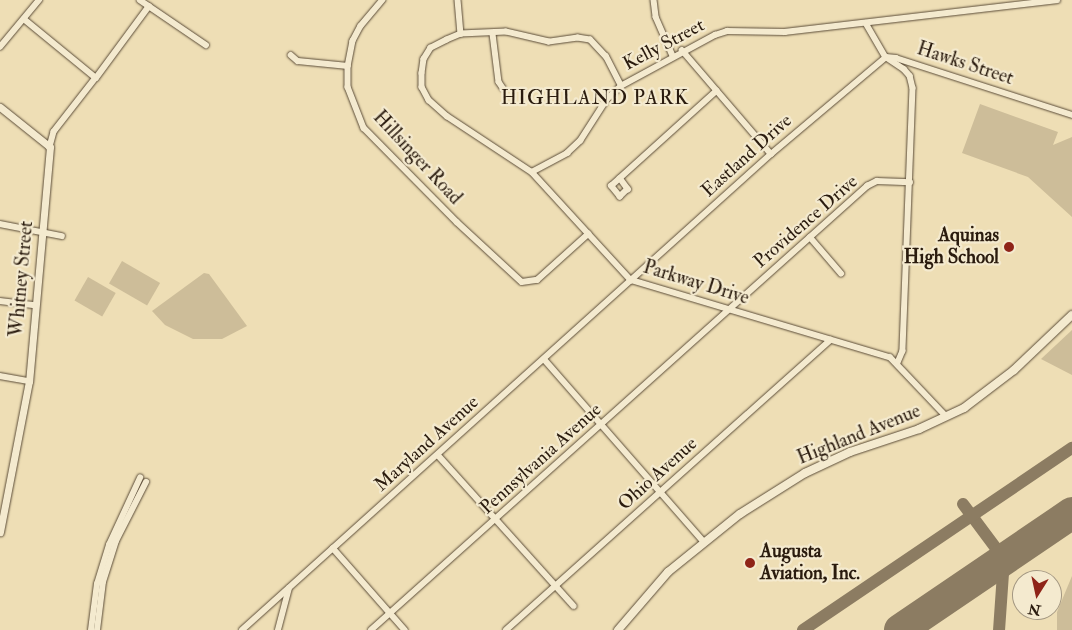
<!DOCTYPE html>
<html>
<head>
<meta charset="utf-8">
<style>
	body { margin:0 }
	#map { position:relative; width:1072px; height:630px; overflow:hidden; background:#eedeb5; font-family:"IM FELL Double Pica",serif }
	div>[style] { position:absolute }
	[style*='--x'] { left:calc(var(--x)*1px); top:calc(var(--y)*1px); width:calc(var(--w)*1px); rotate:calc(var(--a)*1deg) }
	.green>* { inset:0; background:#cdbd99; transform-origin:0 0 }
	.taxiway>* { height:12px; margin:-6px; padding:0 6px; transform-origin:6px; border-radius:6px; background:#8c7c62 }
	.runway>* { height:32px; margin:-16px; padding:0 16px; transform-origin:16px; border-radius:16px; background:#8c7c62 }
	.roads { filter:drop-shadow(0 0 1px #5b4c38) drop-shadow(0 0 1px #5b4c38) }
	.minor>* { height:5.5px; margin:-2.75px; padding:0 2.75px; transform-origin:2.75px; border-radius:2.75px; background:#f4eacf }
	.tertiary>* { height:7px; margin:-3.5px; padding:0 3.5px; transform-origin:3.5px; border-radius:3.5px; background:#f4eacf }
	.secondary>* { height:8px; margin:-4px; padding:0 4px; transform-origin:4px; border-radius:4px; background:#f4eacf }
	.dots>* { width:14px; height:14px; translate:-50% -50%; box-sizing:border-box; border:2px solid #f4eacf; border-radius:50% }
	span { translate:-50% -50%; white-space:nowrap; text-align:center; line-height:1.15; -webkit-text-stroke:4.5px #f4eacf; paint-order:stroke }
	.street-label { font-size:19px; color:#2a1b0e }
	.poi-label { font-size:19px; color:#2a1b0e; font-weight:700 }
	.right { translate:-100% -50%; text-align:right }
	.left { translate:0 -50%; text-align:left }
	.neighbourhood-label { font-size:20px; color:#2a1b0e; letter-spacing:1px }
	.north { position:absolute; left:1012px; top:570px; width:50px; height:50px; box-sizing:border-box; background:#f4eacf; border:1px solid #a39782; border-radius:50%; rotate:190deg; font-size:14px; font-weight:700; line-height:20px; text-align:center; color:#2a1b0e }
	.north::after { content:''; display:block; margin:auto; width:18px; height:22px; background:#8f2418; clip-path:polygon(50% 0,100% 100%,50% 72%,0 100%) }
</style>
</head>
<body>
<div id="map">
	<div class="green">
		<div style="clip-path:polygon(980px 104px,1058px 132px,1053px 145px,1072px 137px,1072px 217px,1028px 177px,962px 153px)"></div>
		<div style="left:122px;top:261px;width:44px;height:26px;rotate:30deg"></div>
		<div style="clip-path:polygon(204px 273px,209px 274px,247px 326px,222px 339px,193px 339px,165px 325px,152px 311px)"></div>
		<div style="left:88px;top:277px;width:32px;height:27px;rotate:30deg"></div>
		<div style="clip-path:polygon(1072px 330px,1072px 375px,1041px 359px)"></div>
		<div style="clip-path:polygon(1072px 576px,1072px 630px,1057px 630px,1057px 612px)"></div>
	</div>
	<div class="taxiway">
		<div style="--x:963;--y:504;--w:69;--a:53.3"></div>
		<div style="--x:1004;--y:559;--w:71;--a:94"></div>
		<div style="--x:803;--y:630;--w:325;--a:-34.1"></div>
	</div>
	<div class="runway">
		<div style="--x:900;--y:630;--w:208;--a:-34.2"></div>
	</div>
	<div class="roads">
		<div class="minor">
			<div style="--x:140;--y:0;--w:80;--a:34.3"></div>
			<div style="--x:383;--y:0;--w:34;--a:130"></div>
			<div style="--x:361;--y:26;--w:17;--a:118"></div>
			<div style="--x:353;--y:41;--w:25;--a:101"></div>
			<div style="--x:348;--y:66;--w:21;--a:90"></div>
			<div style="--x:348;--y:87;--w:44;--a:68.7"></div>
			<div style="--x:364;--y:128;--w:132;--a:45.3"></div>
			<div style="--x:457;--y:222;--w:88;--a:42.7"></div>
			<div style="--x:522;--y:282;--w:15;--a:-8"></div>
			<div style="--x:537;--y:280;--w:69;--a:-42"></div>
			<div style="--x:458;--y:0;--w:34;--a:85"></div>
			<div style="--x:654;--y:0;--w:17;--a:83"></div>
			<div style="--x:656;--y:17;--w:43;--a:66.4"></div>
			<div style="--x:24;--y:19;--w:93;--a:39.3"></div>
			<div style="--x:96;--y:78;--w:68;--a:127.9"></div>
			<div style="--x:54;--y:132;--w:16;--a:105"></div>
			<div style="--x:866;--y:23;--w:39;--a:60"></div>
			<div style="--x:886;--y:57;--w:10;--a:6"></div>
			<div style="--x:896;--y:58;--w:185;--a:17.9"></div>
			<div style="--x:493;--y:34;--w:48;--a:82.9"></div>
			<div style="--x:499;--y:82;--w:7;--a:56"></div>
			<div style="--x:0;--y:47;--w:61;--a:-50.3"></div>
			<div style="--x:682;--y:50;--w:137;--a:49.4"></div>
			<div style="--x:291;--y:55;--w:9;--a:41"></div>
			<div style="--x:298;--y:61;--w:50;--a:5.7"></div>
			<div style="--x:96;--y:78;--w:89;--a:-53.6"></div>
			<div style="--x:621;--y:86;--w:33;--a:-117"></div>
			<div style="--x:606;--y:57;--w:23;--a:-133"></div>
			<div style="--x:590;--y:40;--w:12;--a:-171"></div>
			<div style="--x:578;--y:38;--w:29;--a:172"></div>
			<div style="--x:549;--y:42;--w:44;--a:-166.9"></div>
			<div style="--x:506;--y:32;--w:45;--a:177.5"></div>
			<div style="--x:461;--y:34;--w:15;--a:157"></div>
			<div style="--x:447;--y:40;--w:18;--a:153"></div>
			<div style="--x:431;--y:48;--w:13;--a:122"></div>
			<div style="--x:424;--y:59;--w:14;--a:98"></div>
			<div style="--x:422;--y:73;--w:14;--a:90"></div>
			<div style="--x:422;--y:87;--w:15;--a:62"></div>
			<div style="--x:429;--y:100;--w:24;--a:42"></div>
			<div style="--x:447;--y:116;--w:102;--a:33.4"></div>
			<div style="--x:532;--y:172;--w:147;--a:47.5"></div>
			<div style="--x:631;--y:280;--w:270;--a:16.6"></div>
			<div style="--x:890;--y:357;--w:81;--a:46.5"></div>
			<div style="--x:532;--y:172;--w:40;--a:-28"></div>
			<div style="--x:567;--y:153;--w:18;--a:-43"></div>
			<div style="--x:580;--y:141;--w:50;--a:-57.3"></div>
			<div style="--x:607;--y:99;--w:19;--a:-43"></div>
			<div style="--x:621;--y:86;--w:107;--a:-28.5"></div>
			<div style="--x:715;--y:35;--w:13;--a:-18"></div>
			<div style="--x:727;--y:31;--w:58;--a:1"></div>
			<div style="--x:785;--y:32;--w:274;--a:-6.7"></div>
			<div style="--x:620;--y:178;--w:14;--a:54"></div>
			<div style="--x:628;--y:189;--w:11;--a:135"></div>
			<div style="--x:620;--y:197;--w:14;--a:-129"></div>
			<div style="--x:611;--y:186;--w:142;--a:-42.1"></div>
			<div style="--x:0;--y:224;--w:63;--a:11"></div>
			<div style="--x:810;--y:237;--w:48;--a:49.3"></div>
			<div style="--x:0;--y:301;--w:35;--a:7"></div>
			<div style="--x:544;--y:359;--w:243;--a:48.8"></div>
			<div style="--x:0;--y:376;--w:29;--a:10"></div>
			<div style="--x:438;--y:455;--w:203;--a:48"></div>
			<div style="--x:333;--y:548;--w:109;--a:48.7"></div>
			<div style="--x:91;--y:630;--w:46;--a:-82.6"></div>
			<div style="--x:97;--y:584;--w:41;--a:-72.9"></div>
			<div style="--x:109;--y:545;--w:74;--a:-65.2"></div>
			<div style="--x:97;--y:630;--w:48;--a:-82.9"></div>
			<div style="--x:103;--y:582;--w:43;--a:-72.4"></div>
			<div style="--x:116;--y:541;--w:66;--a:-63"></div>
			<div style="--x:242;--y:630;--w:712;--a:-41.98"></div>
			<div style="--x:771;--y:154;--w:150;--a:-40.1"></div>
			<div style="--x:886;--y:57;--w:22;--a:34"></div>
			<div style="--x:904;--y:69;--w:9;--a:49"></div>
			<div style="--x:910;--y:76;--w:12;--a:76"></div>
			<div style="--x:913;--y:88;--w:263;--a:92.2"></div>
			<div style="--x:903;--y:351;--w:13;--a:113"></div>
			<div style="--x:278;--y:630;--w:43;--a:-75.3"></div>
			<div style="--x:371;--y:630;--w:666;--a:-41.83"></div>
			<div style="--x:867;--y:186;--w:11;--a:-27"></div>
			<div style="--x:877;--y:181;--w:33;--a:2"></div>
			<div style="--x:506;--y:630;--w:435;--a:-41.8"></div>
		</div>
		<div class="tertiary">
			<div style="--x:0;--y:107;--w:64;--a:38.7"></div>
			<div style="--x:50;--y:147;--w:235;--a:95.1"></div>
			<div style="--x:29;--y:381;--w:154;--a:100.9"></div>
		</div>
		<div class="secondary">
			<div style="--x:618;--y:630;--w:77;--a:-49.2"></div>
			<div style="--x:668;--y:572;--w:92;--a:-38.9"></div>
			<div style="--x:740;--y:514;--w:77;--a:-32.2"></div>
			<div style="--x:805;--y:473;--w:50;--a:-25"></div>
			<div style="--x:850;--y:452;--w:73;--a:-18.4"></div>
			<div style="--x:919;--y:429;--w:50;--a:-25"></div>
			<div style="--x:964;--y:408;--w:63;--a:-37.2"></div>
			<div style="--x:1014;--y:370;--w:80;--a:-43.5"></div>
		</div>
	</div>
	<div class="dots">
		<div style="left:1009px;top:247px;background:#8f2418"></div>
		<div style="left:750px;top:563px;background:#8f2418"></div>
	</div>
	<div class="street-label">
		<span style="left:664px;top:45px;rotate:-28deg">Kelly Street</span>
		<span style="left:965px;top:64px;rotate:18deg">Hawks Street</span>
		<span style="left:747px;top:156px;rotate:-42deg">Eastland Drive</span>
		<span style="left:417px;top:158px;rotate:47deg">Hillsinger Road</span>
		<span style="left:806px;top:222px;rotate:-41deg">Providence Drive</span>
		<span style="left:22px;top:279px;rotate:-85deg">Whitney Street</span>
		<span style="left:696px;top:283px;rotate:17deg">Parkway Drive</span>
		<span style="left:859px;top:435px;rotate:-22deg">Highland Avenue</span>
		<span style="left:427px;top:444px;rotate:-42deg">Maryland Avenue</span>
		<span style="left:541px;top:459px;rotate:-42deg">Pennsylvania Avenue</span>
		<span style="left:658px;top:474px;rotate:-42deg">Ohio Avenue</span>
	</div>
	<div class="poi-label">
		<span class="right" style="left:999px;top:247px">Aquinas<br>High School</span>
		<span class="left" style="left:760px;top:563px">Augusta<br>Aviation, Inc.</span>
	</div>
	<div class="neighbourhood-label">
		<span style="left:595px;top:97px">HIGHLAND PARK</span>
	</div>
	<div class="north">N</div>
</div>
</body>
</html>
